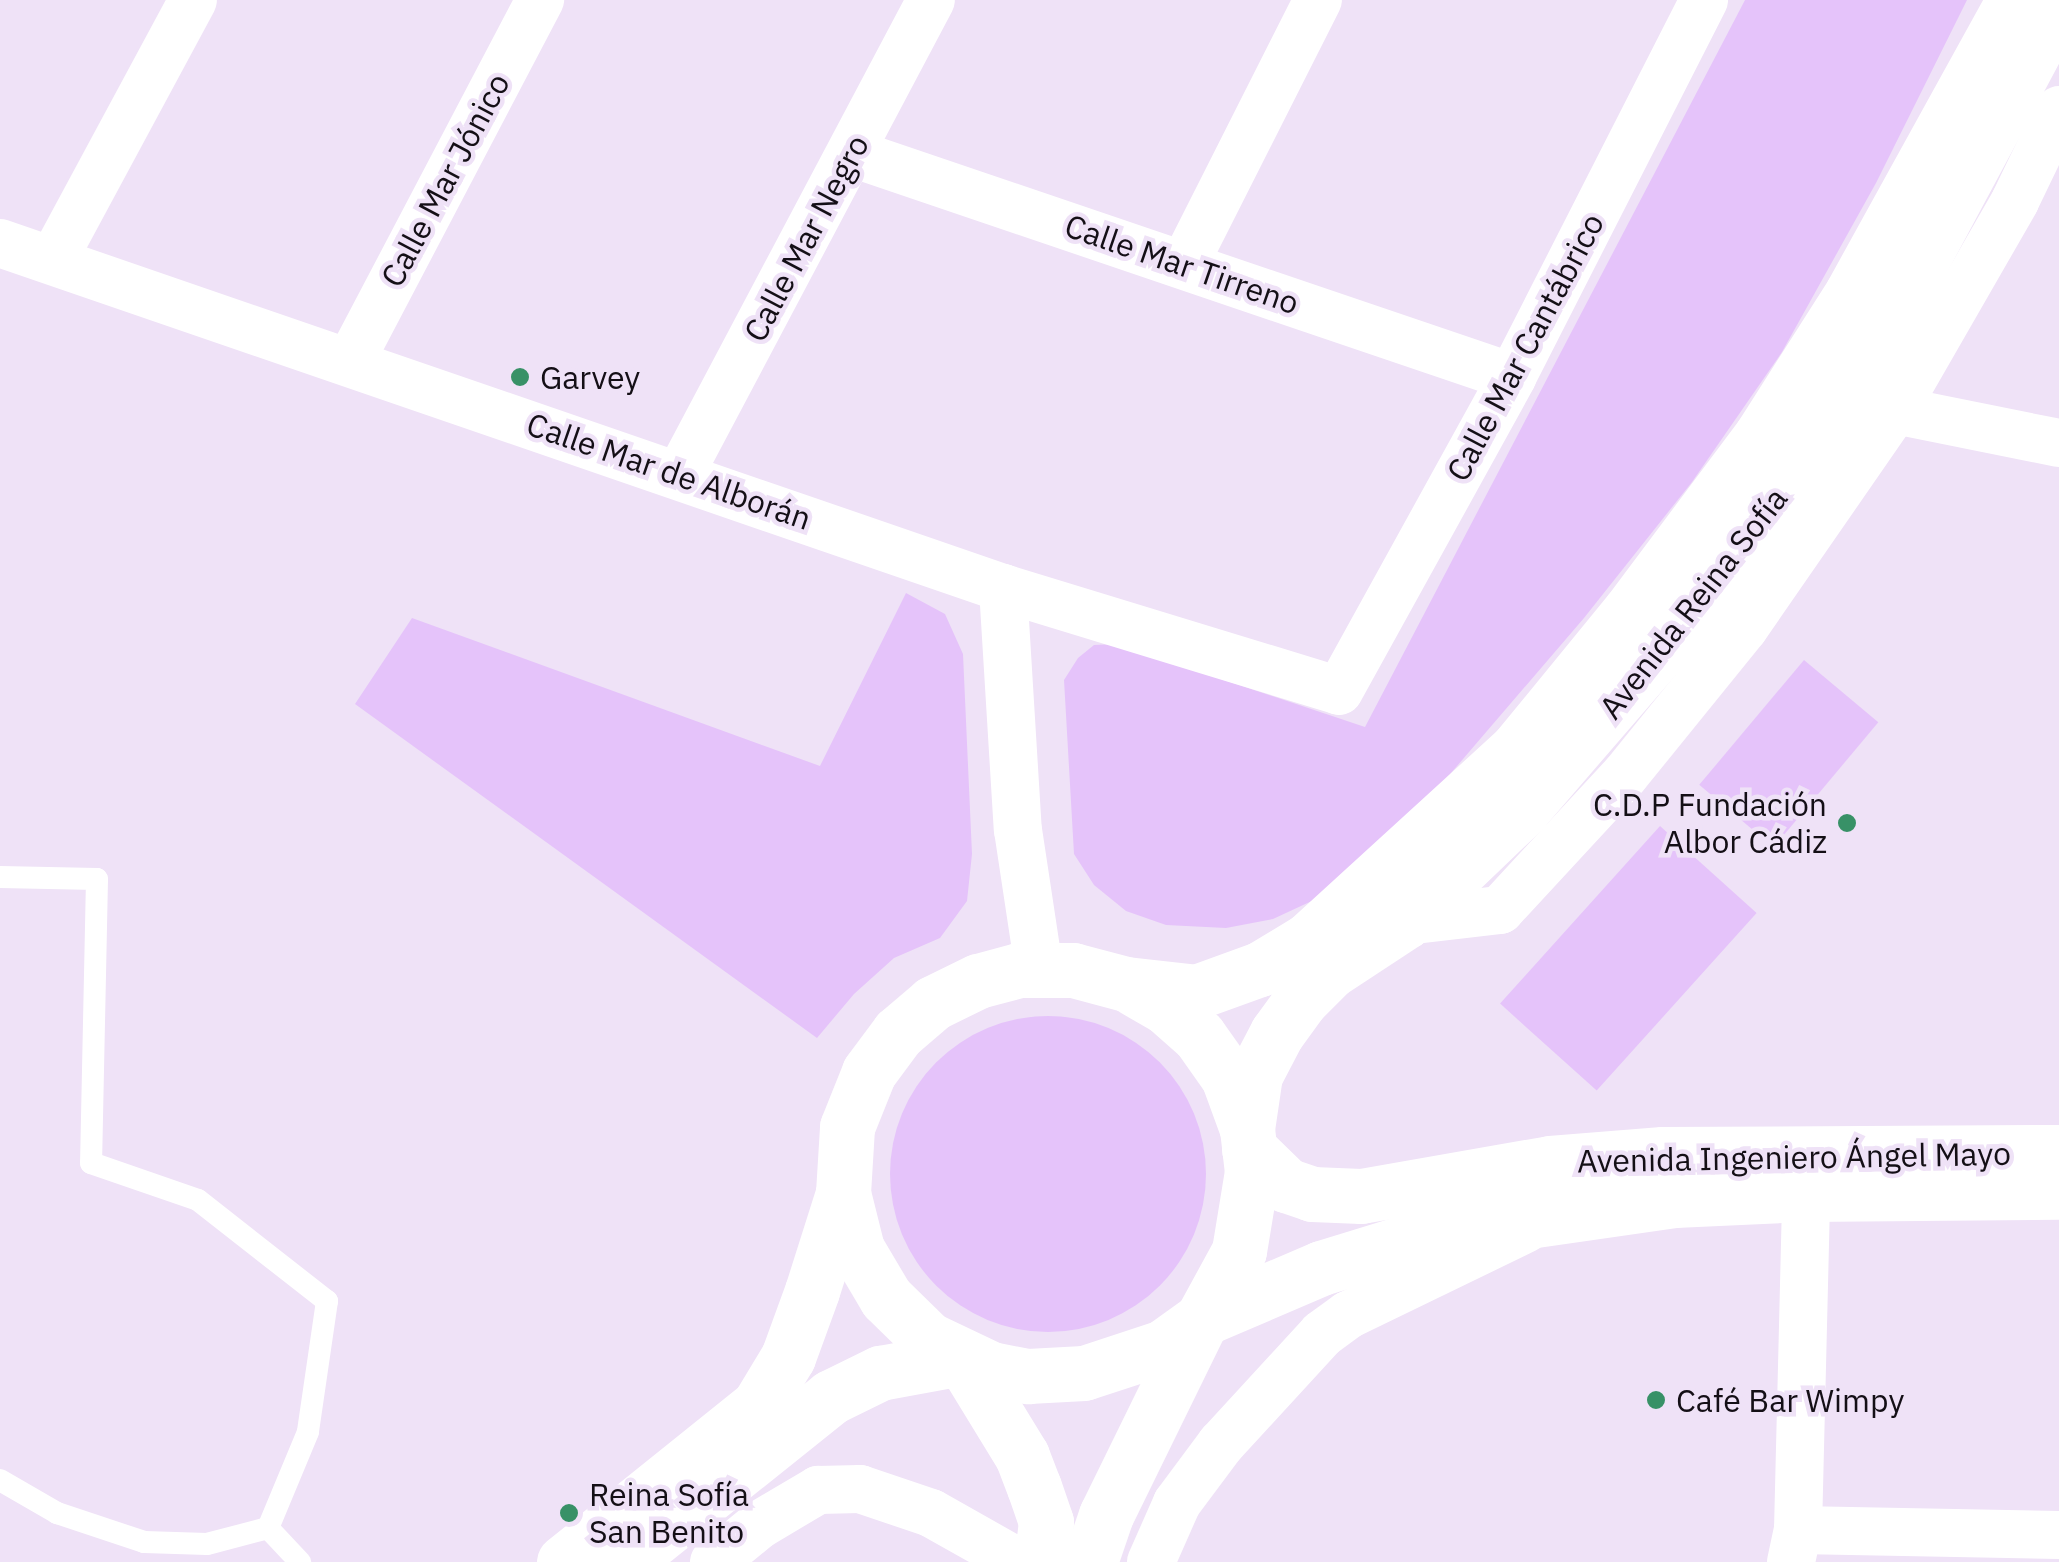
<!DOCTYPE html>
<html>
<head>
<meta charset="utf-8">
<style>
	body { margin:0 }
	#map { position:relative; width:2059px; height:1562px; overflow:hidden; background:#efe2f7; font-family:"IBM Plex Sans",sans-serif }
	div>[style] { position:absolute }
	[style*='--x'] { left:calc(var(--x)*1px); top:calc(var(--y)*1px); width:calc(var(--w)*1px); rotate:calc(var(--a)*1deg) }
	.green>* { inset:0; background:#e5c3fa; transform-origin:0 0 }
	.round { border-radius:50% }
	.lane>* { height:22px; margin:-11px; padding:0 11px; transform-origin:11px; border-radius:11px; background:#fff }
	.street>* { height:48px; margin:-24px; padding:0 24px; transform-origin:24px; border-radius:24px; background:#fff }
	.secondary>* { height:55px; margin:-27.5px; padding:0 27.5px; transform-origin:27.5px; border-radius:27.5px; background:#fff }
	.primary>* { height:55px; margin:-27.5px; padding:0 27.5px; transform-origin:27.5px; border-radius:27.5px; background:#fff }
	.dots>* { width:28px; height:28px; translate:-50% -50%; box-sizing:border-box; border:5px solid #efe2f7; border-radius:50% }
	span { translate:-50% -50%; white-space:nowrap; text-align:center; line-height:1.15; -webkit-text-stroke:9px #efe2f7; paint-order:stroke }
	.street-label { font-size:32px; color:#140f16 }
	.poi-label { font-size:32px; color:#140f16 }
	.left { translate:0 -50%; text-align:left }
	.right { translate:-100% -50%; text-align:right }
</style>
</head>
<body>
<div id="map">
	<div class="green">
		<div style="clip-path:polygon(1745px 0,1967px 0,1876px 183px,1782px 352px,1692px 482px,1584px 618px,1433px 794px,1329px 893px,1273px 919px,1226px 928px,1166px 925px,1126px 911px,1094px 885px,1074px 854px,1064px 680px,1078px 658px,1094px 645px,1116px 644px,1365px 727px)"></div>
		<div style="clip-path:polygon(906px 593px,945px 614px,963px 654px,972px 854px,967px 901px,940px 938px,894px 958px,854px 994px,817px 1038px,355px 704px,412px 618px,820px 766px)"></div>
		<div style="left:1804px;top:660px;width:97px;height:163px;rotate:40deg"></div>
		<div style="left:1660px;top:826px;width:130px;height:239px;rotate:42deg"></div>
		<div class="round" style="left:890px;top:1016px;width:316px;height:316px"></div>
	</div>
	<div class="lane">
		<div style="--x:0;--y:877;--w:97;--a:1.2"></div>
		<div style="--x:97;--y:879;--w:284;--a:91.2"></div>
		<div style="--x:91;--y:1163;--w:113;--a:19.1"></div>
		<div style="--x:198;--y:1200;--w:164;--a:38.1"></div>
		<div style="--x:327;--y:1301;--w:132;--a:98.3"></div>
		<div style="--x:308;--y:1432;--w:104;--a:112.6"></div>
		<div style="--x:0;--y:1480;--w:66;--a:30.1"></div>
		<div style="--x:57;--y:1513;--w:92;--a:18.4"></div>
		<div style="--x:144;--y:1542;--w:63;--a:1.8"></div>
		<div style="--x:207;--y:1544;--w:63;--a:-14.7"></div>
		<div style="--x:268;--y:1528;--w:47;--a:46.7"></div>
	</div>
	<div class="street">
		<div style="--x:852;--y:153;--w:697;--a:18.75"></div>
		<div style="--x:0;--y:243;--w:1061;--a:18.98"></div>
		<div style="--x:1003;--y:588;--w:351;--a:17"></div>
		<div style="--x:1339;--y:691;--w:359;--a:-61.1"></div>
		<div style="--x:1512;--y:377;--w:423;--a:-63"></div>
		<div style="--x:53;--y:260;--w:295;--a:-61.7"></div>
		<div style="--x:1184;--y:265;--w:297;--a:-63.2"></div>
		<div style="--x:351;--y:360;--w:407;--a:-62.3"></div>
		<div style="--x:1895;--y:410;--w:167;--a:11.4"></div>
		<div style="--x:680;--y:474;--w:536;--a:-62.1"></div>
		<div style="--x:1003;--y:588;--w:242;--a:86.5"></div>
		<div style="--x:1018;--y:830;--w:141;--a:81.4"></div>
		<div style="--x:1406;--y:921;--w:95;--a:-6.7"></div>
		<div style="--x:1500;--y:910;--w:184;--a:-47.2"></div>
		<div style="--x:1625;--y:775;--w:189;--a:-51"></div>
		<div style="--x:1744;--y:628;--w:265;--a:-55.3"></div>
		<div style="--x:1895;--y:410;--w:241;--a:-60.1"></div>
		<div style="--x:2015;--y:201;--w:101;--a:-64.2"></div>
		<div style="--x:1798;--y:1530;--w:261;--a:1.1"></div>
		<div style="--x:714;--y:1562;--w:58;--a:-39.4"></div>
		<div style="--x:759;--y:1525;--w:69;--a:-30.7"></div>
		<div style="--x:818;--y:1490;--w:42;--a:-1.4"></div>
		<div style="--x:860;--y:1489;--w:75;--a:18.7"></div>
		<div style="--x:931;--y:1513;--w:100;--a:29.4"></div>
		<div style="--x:1151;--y:1562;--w:64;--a:-66.2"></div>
		<div style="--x:1177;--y:1503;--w:74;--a:-53.3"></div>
		<div style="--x:1221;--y:1444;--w:149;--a:-47.4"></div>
		<div style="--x:1322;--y:1334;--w:32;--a:-36"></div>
		<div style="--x:1348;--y:1315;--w:197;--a:-25.9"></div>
		<div style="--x:1791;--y:1562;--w:33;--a:-78"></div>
		<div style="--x:1798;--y:1530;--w:336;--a:-88.6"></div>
	</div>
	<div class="secondary">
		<div style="--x:962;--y:1358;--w:115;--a:58.5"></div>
		<div style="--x:1022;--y:1456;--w:33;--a:69"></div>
		<div style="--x:1034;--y:1487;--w:37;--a:71"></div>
		<div style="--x:1046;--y:1522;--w:40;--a:97.1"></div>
		<div style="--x:1090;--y:1562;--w:50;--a:-71.2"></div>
		<div style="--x:1106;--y:1515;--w:218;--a:-63.9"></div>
	</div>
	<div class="primary">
		<div style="--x:1247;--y:1129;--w:55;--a:-81.6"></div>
		<div style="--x:1255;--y:1075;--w:47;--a:-62.4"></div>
		<div style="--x:1277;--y:1033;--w:41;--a:-54"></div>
		<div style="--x:1301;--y:1000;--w:41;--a:-45"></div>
		<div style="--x:1330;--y:971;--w:91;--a:-33.3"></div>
		<div style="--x:1406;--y:921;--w:161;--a:-43.7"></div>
		<div style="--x:1522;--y:810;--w:262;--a:-49.2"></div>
		<div style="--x:1693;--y:612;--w:167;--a:-53.5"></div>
		<div style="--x:1792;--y:478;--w:134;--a:-56.9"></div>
		<div style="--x:1865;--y:366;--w:411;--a:-61.8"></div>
		<div style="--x:1249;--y:1149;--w:52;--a:44.2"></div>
		<div style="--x:1286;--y:1185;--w:28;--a:19"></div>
		<div style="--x:1312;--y:1194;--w:49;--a:2.3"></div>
		<div style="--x:1361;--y:1196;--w:192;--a:-9.9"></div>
		<div style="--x:1550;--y:1163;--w:113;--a:-4.6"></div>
		<div style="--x:1663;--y:1154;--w:396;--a:-0.3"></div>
		<div style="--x:843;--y:1193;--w:58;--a:76"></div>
		<div style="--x:857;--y:1249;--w:57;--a:59.4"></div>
		<div style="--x:886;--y:1298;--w:59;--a:44.3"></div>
		<div style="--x:928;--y:1339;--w:70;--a:25.5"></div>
		<div style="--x:991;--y:1369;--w:38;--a:11"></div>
		<div style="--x:1028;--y:1376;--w:56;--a:-3.1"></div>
		<div style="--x:1084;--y:1373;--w:83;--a:-18.2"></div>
		<div style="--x:1163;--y:1347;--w:48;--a:-35.7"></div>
		<div style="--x:1202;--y:1319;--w:77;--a:-61.4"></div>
		<div style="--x:1239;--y:1251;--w:80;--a:-80.7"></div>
		<div style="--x:1252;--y:1172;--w:43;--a:-96.6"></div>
		<div style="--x:1247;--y:1129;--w:55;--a:-110.1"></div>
		<div style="--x:1228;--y:1077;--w:50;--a:-125.3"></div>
		<div style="--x:1199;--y:1036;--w:44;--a:-138.7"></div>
		<div style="--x:1166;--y:1007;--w:38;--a:-150"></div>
		<div style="--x:1202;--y:1319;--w:129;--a:-23.2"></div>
		<div style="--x:1321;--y:1268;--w:109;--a:-17.1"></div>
		<div style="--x:1425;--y:1236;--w:252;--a:-8.2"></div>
		<div style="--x:1674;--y:1200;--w:132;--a:-2.6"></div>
		<div style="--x:1806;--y:1194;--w:253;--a:-0.5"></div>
		<div style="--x:564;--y:1562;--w:250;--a:-38.8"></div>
		<div style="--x:759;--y:1405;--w:56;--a:-58.9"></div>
		<div style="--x:788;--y:1357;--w:70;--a:-70"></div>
		<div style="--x:812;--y:1291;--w:103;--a:-72.4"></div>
		<div style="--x:843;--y:1193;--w:66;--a:-86.5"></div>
		<div style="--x:847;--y:1127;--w:59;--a:-68.2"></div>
		<div style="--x:869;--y:1072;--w:49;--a:-53.4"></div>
		<div style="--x:898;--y:1033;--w:46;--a:-40.6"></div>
		<div style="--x:933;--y:1003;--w:50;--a:-26.1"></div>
		<div style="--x:978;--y:981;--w:42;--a:-15"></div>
		<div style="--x:1019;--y:970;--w:54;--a:0"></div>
		<div style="--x:1073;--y:970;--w:55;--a:14.8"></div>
		<div style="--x:1126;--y:984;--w:70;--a:6.5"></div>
		<div style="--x:1196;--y:992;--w:68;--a:-19.8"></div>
		<div style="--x:1260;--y:969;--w:56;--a:-31.1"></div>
		<div style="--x:1308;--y:940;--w:283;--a:-42.4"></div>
		<div style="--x:1517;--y:749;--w:178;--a:-50.7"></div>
		<div style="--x:1630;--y:611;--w:219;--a:-53.2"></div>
		<div style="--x:1761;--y:436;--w:169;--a:-57.5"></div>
		<div style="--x:1852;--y:293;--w:335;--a:-61.1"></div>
		<div style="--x:625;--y:1562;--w:264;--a:-38.7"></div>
		<div style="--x:831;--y:1397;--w:55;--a:-26.1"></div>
		<div style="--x:880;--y:1373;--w:83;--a:-10.4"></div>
	</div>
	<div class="dots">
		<div style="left:520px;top:377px;background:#389167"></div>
		<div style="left:1847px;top:823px;background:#389167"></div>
		<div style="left:1656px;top:1400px;background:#389167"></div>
		<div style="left:569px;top:1513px;background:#389167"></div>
	</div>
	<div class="street-label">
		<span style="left:445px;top:180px;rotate:-62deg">Calle Mar Jónico</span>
		<span style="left:806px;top:238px;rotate:-62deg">Calle Mar Negro</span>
		<span style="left:1182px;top:264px;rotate:19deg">Calle Mar Tirreno</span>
		<span style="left:1525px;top:347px;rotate:-62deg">Calle Mar Cantábrico</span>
		<span style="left:669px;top:471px;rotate:19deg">Calle Mar de Alborán</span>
		<span style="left:1693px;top:603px;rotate:-52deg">Avenida Reina Sofía</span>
		<span style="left:1794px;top:1157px;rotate:-1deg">Avenida Ingeniero Ángel Mayo</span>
	</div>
	<div class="poi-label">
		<span class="left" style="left:540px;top:377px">Garvey</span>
		<span class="right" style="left:1827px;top:823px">C.D.P Fundación<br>Albor Cádiz</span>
		<span class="left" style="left:1676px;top:1400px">Café Bar Wimpy</span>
		<span class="left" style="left:589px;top:1513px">Reina Sofía<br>San Benito</span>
	</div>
</div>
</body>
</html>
